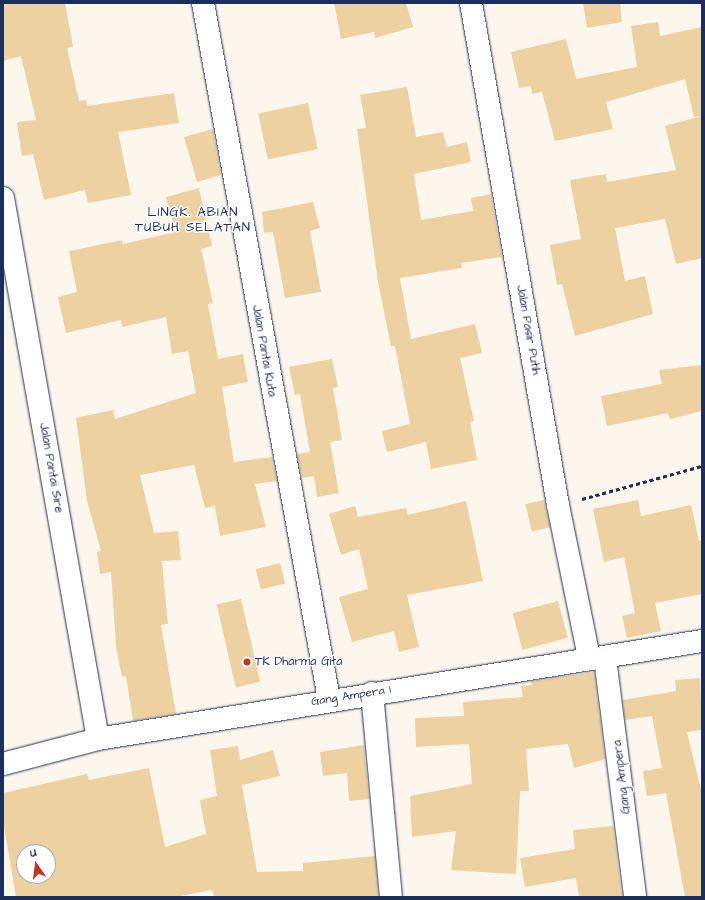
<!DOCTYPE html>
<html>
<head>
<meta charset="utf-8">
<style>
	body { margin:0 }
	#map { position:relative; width:705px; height:900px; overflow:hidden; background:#fcf6ec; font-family:"Architects Daughter",sans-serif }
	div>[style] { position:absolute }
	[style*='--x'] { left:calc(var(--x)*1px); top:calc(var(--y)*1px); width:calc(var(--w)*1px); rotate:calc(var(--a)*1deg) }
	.building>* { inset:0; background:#eed1a1; transform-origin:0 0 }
	.path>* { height:2.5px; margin-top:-1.25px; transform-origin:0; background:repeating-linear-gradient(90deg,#1b2f5e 0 4px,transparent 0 7px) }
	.roads { filter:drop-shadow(0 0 1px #1b2f5e) drop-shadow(0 0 1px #1b2f5e) }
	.minor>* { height:22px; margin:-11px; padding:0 11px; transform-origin:11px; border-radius:11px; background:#fff }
	.dots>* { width:11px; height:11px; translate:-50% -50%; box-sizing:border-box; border:2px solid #fff; border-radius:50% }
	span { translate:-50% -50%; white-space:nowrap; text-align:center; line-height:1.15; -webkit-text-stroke:3px #fff; paint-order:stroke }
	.street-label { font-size:12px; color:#1b2f5e }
	.poi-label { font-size:12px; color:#1b2f5e }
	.left { translate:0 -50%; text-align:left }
	.neighbourhood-label { font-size:13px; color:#1b2f5e; letter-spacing:1px }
	.frame { position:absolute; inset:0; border:4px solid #1b2f5e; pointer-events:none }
	.north { position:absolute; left:16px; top:844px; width:40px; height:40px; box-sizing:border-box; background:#fff; border:1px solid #a4acbf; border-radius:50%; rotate:346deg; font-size:11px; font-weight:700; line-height:16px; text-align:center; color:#1b2f5e }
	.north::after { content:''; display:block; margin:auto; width:14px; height:18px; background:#c8321e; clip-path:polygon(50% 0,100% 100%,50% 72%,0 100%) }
</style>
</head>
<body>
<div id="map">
	<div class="building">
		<div style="clip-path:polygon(3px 3px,65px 3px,73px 47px,67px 48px,79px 101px,86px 100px,87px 106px,174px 93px,179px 123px,118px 132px,131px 195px,88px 203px,85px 190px,44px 200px,33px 154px,22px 156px,17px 122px,36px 120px,21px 56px,3px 61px)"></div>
		<div style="clip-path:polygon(334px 3px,406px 3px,413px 27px,375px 38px,374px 32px,341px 39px)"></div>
		<div style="clip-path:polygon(583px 3px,620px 3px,622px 22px,587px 28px)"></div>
		<div style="clip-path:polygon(658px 22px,660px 36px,702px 27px,702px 116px,694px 117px,685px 79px,606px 102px,613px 129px,555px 141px,542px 92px,532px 94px,531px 86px,519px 88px,511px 52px,566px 39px,576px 79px,637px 67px,631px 26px)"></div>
		<div style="clip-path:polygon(407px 87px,416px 137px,443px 132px,447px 147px,467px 142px,471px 162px,414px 174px,421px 220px,473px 211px,471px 198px,491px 194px,502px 257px,461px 263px,462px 268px,400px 278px,411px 339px,475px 324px,482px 353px,460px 358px,474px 421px,470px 422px,477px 460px,431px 469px,426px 442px,387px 452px,382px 431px,410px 424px,395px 346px,391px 346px,378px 282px,357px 129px,366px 128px,360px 95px)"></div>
		<div style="left:308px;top:103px;width:47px;height:51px;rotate:78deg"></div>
		<div style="clip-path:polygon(702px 116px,702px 258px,676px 264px,665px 219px,615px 228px,625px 281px,645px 276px,653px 314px,575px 336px,562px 284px,557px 285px,550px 245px,581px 239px,570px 180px,606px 174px,607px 182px,676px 170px,665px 126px)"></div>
		<div style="clip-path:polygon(213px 129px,221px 175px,197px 182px,184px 137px)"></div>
		<div style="clip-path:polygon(199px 188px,212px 246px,201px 249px,213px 303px,208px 304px,218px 359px,243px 354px,248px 382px,222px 387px,234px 462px,272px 457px,277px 481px,255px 484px,266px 527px,220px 536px,215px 506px,205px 508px,194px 465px,140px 475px,154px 533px,178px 531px,181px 560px,162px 561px,168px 624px,161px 625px,176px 714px,133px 721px,126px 676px,122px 677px,116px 646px,111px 572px,100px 574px,97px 552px,101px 551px,87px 501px,76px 418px,113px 410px,115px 419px,196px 393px,188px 351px,172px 354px,166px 317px,122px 327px,121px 320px,66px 333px,58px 297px,77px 292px,69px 251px,122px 240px,123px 244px,176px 232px,166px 197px)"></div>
		<div style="clip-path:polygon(313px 202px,320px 228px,310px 231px,321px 292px,285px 298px,273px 232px,264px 233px,262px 212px)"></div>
		<div style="clip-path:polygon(332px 359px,338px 387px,333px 388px,342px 440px,330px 442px,339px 493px,317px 497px,314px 476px,302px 478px,297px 454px,310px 452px,300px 394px,295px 395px,289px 367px)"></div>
		<div style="clip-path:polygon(702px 365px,702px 411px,670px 419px,668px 413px,607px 426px,601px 396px,662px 384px,659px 370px)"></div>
		<div style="left:544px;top:500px;width:28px;height:19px;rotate:77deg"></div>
		<div style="clip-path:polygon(638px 500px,641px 516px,691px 505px,699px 541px,702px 541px,702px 594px,655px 603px,661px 631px,627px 638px,622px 616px,635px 613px,624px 557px,604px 562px,593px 509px)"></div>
		<div style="clip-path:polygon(466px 501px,483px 581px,407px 595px,419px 647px,399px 652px,394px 631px,352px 642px,339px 597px,368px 589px,359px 549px,341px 555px,329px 514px,355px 506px,358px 517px,406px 508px,408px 515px)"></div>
		<div style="left:280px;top:563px;width:21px;height:25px;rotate:76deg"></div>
		<div style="left:241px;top:599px;width:85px;height:25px;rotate:77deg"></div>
		<div style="left:558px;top:601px;width:38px;height:47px;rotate:75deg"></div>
		<div style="clip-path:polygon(594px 672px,605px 759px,574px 768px,568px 744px,526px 749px,529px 791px,520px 791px,516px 874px,451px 870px,456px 831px,412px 837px,410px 796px,472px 784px,469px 744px,416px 747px,415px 718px,464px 716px,463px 702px,523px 697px,521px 686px,532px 685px,531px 681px)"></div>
		<div style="clip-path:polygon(700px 678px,702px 730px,687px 732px,702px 794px,702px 897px,685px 897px,666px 793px,647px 796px,643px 771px,662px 768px,652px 716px,625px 720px,623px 700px,676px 691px,675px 680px)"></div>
		<div style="clip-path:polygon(364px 745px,369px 799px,349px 801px,347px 773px,323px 776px,320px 752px)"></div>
		<div style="clip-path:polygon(evenodd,238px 746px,240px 760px,273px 750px,280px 776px,242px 785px,257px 872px,303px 871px,303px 863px,375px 856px,378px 897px,214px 897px,212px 890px,175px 897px,16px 897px,3px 821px,3px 793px,87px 774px,89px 780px,149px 768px,165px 847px,206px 834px,200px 800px,217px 796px,210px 750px,238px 746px,24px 852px,48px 852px,48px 876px,24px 876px,24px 852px)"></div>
		<div style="clip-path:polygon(613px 826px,622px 897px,579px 897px,576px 878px,525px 887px,520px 858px,575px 849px,573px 830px)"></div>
	</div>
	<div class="path">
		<div style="--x:582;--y:499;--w:124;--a:-15.4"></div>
	</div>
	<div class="roads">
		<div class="minor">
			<div style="--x:203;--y:3;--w:707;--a:79.74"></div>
			<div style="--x:471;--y:3;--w:509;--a:80.17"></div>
			<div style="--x:558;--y:505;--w:155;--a:78.5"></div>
			<div style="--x:3;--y:198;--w:549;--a:80.04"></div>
			<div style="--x:605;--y:658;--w:241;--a:82.8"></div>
			<div style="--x:372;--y:693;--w:205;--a:84.7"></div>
			<div style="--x:3;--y:764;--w:98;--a:-14.7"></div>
			<div style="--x:98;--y:739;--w:612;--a:-9.22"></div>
		</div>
	</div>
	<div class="dots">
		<div style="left:247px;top:662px;background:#c8321e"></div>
	</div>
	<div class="street-label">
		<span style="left:528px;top:330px;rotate:80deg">Jalan Pasir Putih</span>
		<span style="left:264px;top:351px;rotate:80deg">Jalan Pantai Kuta</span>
		<span style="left:51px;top:468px;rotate:80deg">Jalan Pantai Sire</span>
		<span style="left:351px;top:696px;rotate:-9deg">Gang Ampera 1</span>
		<span style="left:622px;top:777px;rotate:-97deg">Gang Ampera</span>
	</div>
	<div class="poi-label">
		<span class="left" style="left:255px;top:662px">TK Dharma Gita</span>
	</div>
	<div class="neighbourhood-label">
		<span style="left:193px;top:220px">LINGK. ABIAN<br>TUBUH SELATAN</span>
	</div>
	<div class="frame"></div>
	<div class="north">U</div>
</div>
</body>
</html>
